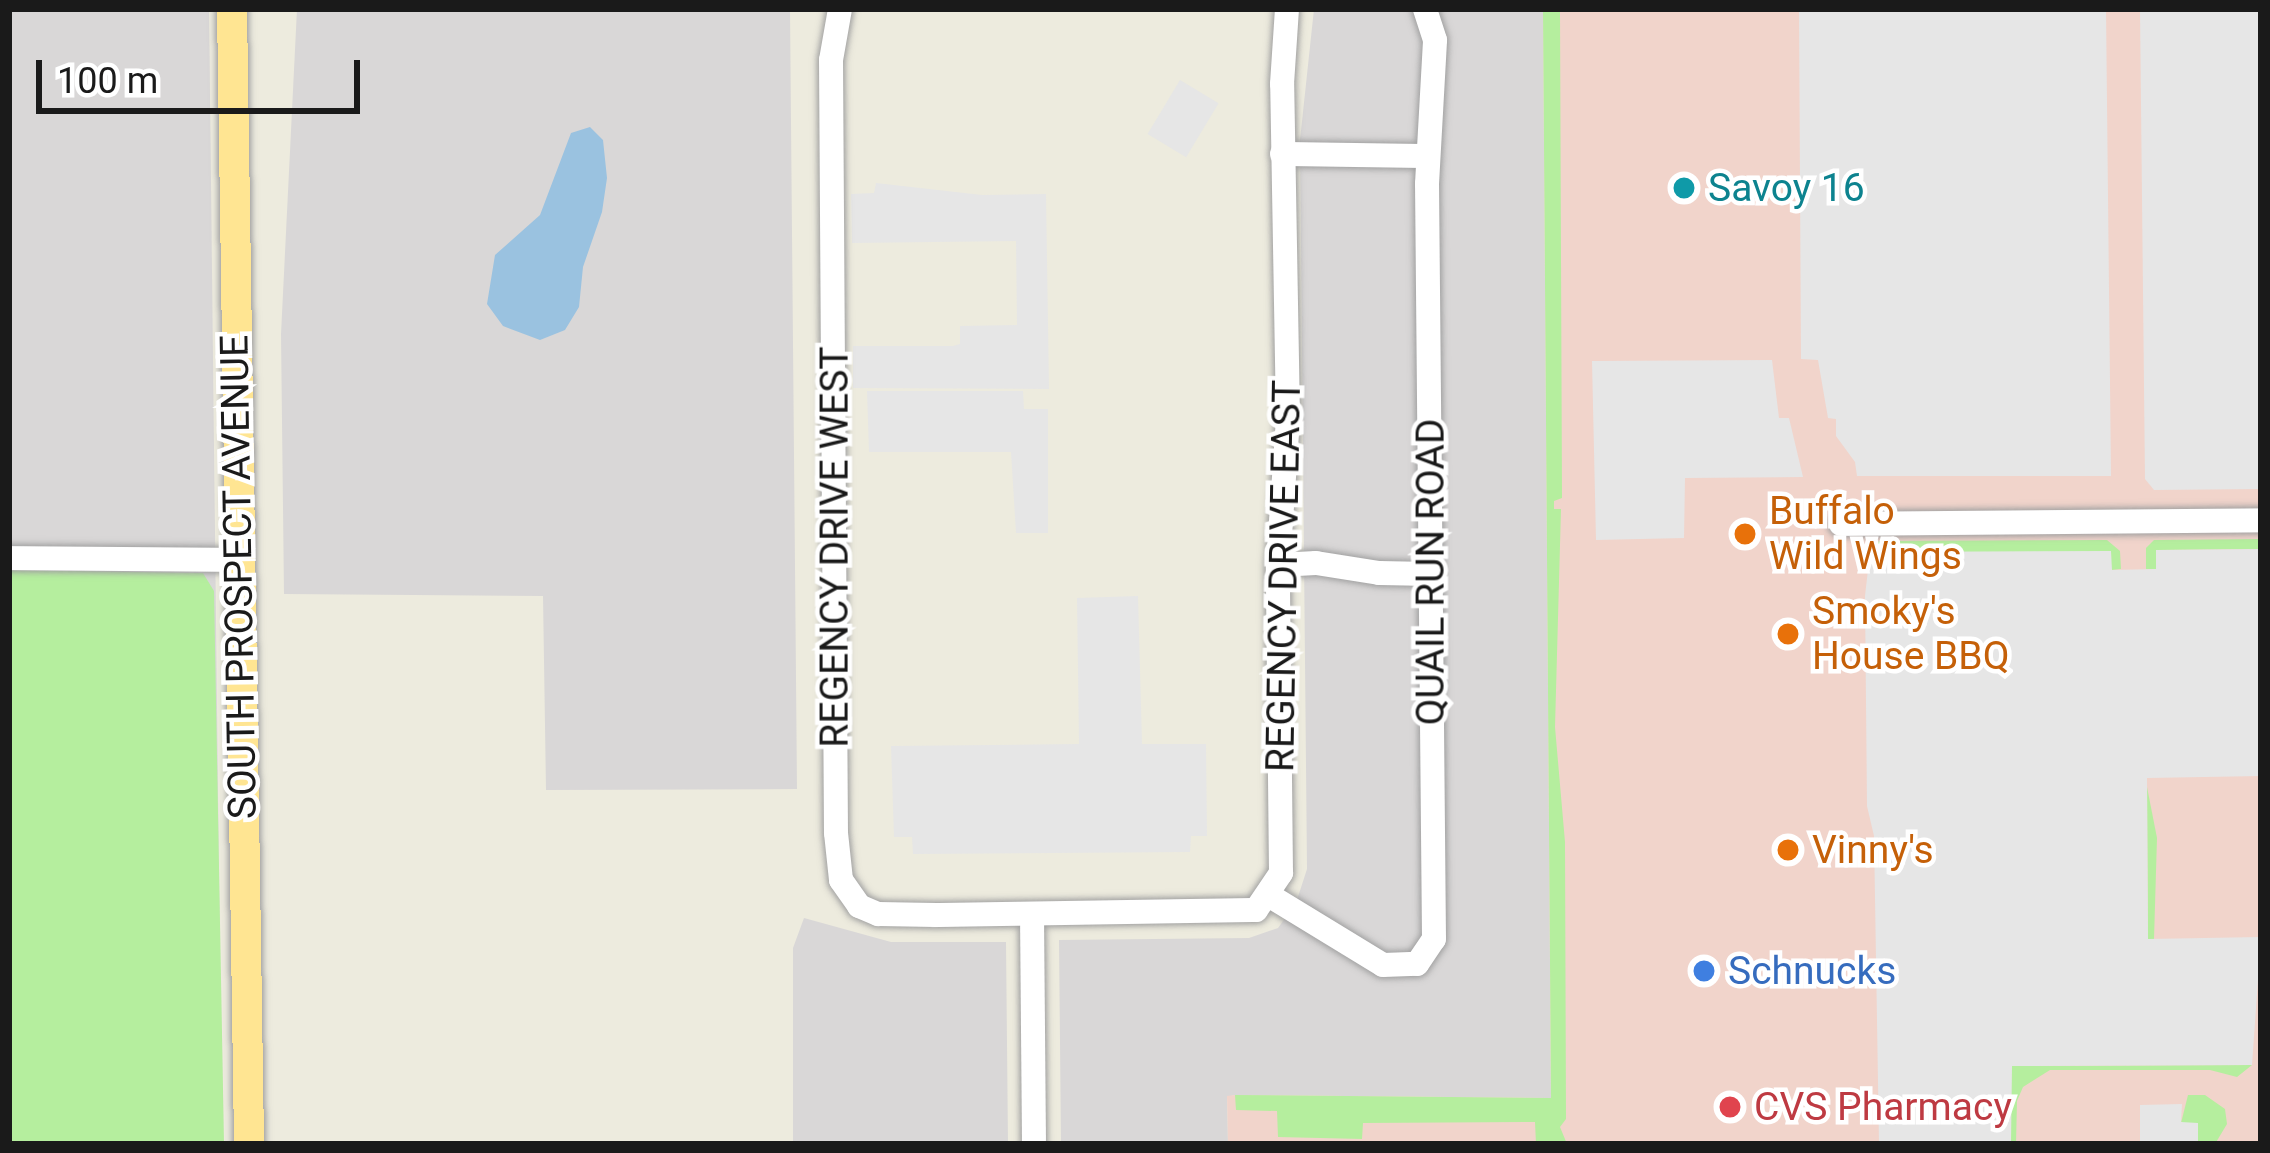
<!DOCTYPE html>
<html>
<head>
<meta charset="utf-8">
<style>
	body { margin:0 }
	#map { position:relative; width:2270px; height:1153px; overflow:hidden; background:#edebde; font-family:Roboto,sans-serif }
	div>[style] { position:absolute }
	[style*='--x'] { left:calc(var(--x)*1px); top:calc(var(--y)*1px); width:calc(var(--w)*1px); rotate:calc(var(--a)*1deg) }
	.residential>* { inset:0; background:#d9d7d7 }
	.commercial>* { inset:0; background:#f1d4cb }
	.grass>* { inset:0; background:#b5ee9e }
	.parking>* { inset:0; background:#e6e6e6; transform-origin:0 0 }
	.water>* { inset:0; background:#9ac2e0 }
	.roads { filter:drop-shadow(0 0 3px #a1a1a1) drop-shadow(0 0 3px #a1a1a1) }
	.minor>* { height:24px; margin:-12px; padding:0 12px; transform-origin:12px; border-radius:12px; background:#fff }
	.major>* { height:30px; margin:-15px; padding:0 15px; transform-origin:15px; border-radius:15px; background:#ffe592 }
	.dots>* { width:33px; height:33px; translate:-50% -50%; box-sizing:border-box; border:6px solid #fff; border-radius:50% }
	span { translate:-50% -50%; white-space:nowrap; text-align:center; line-height:1.15; -webkit-text-stroke:9px #fff; paint-order:stroke }
	.culture-label { font-size:39px; color:#0d838f }
	.left { translate:0 -50%; text-align:left }
	.food-label { font-size:39px; color:#c56008 }
	.street-label { font-size:39px; color:#1a1a1a }
	.shop-label { font-size:39px; color:#366cbe }
	.health-label { font-size:39px; color:#be3a42 }
	.frame { position:absolute; inset:0; border:12px solid #1a1a1a; pointer-events:none }
	.scale { position:absolute; left:36px; top:60px; width:324px; height:54px; box-sizing:border-box; border:6px solid #1a1a1a; border-top:0; padding-left:15px; font-size:36px; line-height:42px; white-space:nowrap; color:#1a1a1a; -webkit-text-stroke:9px #fff; paint-order:stroke }
</style>
</head>
<body>
<div id="map">
	<div class="residential">
		<div style="clip-path:polygon(9px 9px,209px 9px,222px 1144px,9px 736px)"></div>
		<div style="clip-path:polygon(297px 9px,790px 9px,797px 789px,546px 790px,543px 596px,284px 594px,281px 334px)"></div>
		<div style="clip-path:polygon(1314px 9px,1543px 9px,1551px 1098px,1235px 1095px,1227px 1097px,1228px 1144px,1061px 1144px,1059px 940px,1249px 938px,1278px 928px,1296px 903px,1307px 869px,1300px 140px)"></div>
		<div style="clip-path:polygon(804px 918px,891px 942px,1006px 942px,1008px 1144px,793px 1144px,793px 948px)"></div>
	</div>
	<div class="commercial">
		<div style="clip-path:polygon(1543px 9px,2261px 9px,2261px 1144px,1228px 1144px,1227px 1096px,1235px 1095px,1551px 1098px)"></div>
	</div>
	<div class="grass">
		<div style="clip-path:polygon(1543px 9px,1560px 9px,1562px 498px,1554px 501px,1554px 509px,1561px 509px,1555px 727px,1565px 842px,1566px 1119px,1560px 1127px,1567px 1144px,1536px 1144px,1535px 1122px,1363px 1123px,1362px 1139px,1278px 1137px,1277px 1111px,1236px 1110px,1235px 1095px,1551px 1098px)"></div>
		<div style="clip-path:polygon(2261px 539px,2261px 549px,2157px 550px,2157px 569px,2146px 569px,2146px 548px,2154px 540px)"></div>
		<div style="clip-path:polygon(2107px 540px,2120px 551px,2121px 569px,2111px 570px,2111px 552px,1870px 553px,1871px 568px,1857px 566px,1867px 547px,1880px 541px)"></div>
		<div style="clip-path:polygon(9px 570px,203px 573px,214px 591px,224px 1144px,9px 1144px)"></div>
		<div style="clip-path:polygon(2147px 787px,2157px 838px,2154px 939px,2148px 939px)"></div>
		<div style="clip-path:polygon(2252px 1065px,2237px 1077px,2210px 1070px,2050px 1070px,2023px 1087px,2017px 1101px,2016px 1144px,2011px 1144px,2011px 1066px)"></div>
		<div style="clip-path:polygon(2188px 1095px,2205px 1095px,2225px 1109px,2227px 1124px,2215px 1144px,2198px 1144px,2198px 1123px,2181px 1123px)"></div>
	</div>
	<div class="parking">
		<div style="clip-path:polygon(1799px 9px,2106px 9px,2111px 476px,1857px 476px,1855px 462px,1836px 436px,1836px 419px,1828px 418px,1818px 360px,1801px 359px)"></div>
		<div style="clip-path:polygon(2140px 9px,2261px 9px,2261px 489px,2154px 490px,2145px 479px)"></div>
		<div style="left:1180px;top:80px;width:45px;height:63px;rotate:31deg"></div>
		<div style="clip-path:polygon(876px 183px,982px 195px,1046px 194px,1049px 389px,853px 388px,853px 346px,953px 346px,960px 344px,960px 326px,1017px 325px,1016px 241px,852px 243px,851px 194px,874px 193px)"></div>
		<div style="clip-path:polygon(1772px 360px,1779px 418px,1789px 418px,1803px 477px,1685px 478px,1684px 538px,1596px 540px,1592px 361px)"></div>
		<div style="clip-path:polygon(867px 391px,1023px 391px,1024px 409px,1048px 409px,1048px 533px,1016px 533px,1011px 452px,869px 452px)"></div>
		<div style="clip-path:polygon(2261px 549px,2261px 776px,2147px 778px,2148px 939px,2261px 937px,2252px 1065px,2012px 1066px,2011px 1144px,1879px 1144px,1874px 836px,1867px 806px,1865px 596px,1870px 552px,2111px 551px,2112px 570px,2156px 569px,2156px 550px)"></div>
		<div style="clip-path:polygon(1138px 596px,1142px 744px,1206px 744px,1207px 836px,1191px 836px,1190px 852px,913px 854px,912px 837px,894px 837px,891px 746px,1079px 744px,1077px 598px)"></div>
		<div style="clip-path:polygon(2182px 1104px,2181px 1122px,2198px 1123px,2198px 1144px,2140px 1144px,2140px 1105px)"></div>
	</div>
	<div class="water">
		<div style="clip-path:polygon(590px 127px,603px 140px,607px 178px,602px 212px,583px 267px,579px 307px,565px 330px,540px 340px,503px 326px,487px 304px,495px 255px,540px 215px,571px 133px)"></div>
	</div>
	<div class="roads">
		<div class="minor">
			<div style="--x:840;--y:9;--w:52;--a:100"></div>
			<div style="--x:831;--y:60;--w:773;--a:89.63"></div>
			<div style="--x:836;--y:833;--w:47;--a:83.9"></div>
			<div style="--x:841;--y:880;--w:32;--a:55"></div>
			<div style="--x:859;--y:906;--w:21;--a:23"></div>
			<div style="--x:878;--y:914;--w:58;--a:1"></div>
			<div style="--x:936;--y:915;--w:320;--a:-0.9"></div>
			<div style="--x:1256;--y:910;--w:45;--a:-56"></div>
			<div style="--x:1281;--y:873;--w:308;--a:-90.6"></div>
			<div style="--x:1278;--y:565;--w:147;--a:-86.1"></div>
			<div style="--x:1288;--y:418;--w:334;--a:-91"></div>
			<div style="--x:1282;--y:84;--w:75;--a:-86.2"></div>
			<div style="--x:1282;--y:154;--w:146;--a:0.8"></div>
			<div style="--x:1841;--y:524;--w:420;--a:-0.5"></div>
			<div style="--x:9;--y:558;--w:228;--a:0.5"></div>
			<div style="--x:1278;--y:565;--w:38;--a:-3"></div>
			<div style="--x:1316;--y:563;--w:64;--a:9"></div>
			<div style="--x:1379;--y:573;--w:52;--a:1.1"></div>
			<div style="--x:1270;--y:896;--w:132;--a:31.4"></div>
			<div style="--x:1383;--y:965;--w:34;--a:-2"></div>
			<div style="--x:1417;--y:964;--w:30;--a:-56"></div>
			<div style="--x:1434;--y:939;--w:755;--a:-90.53"></div>
			<div style="--x:1427;--y:184;--w:144;--a:-86.8"></div>
			<div style="--x:1435;--y:40;--w:33;--a:-108"></div>
			<div style="--x:1032;--y:914;--w:230;--a:89.5"></div>
		</div>
		<div class="major">
			<div style="--x:232;--y:9;--w:1135;--a:89.14"></div>
		</div>
	</div>
	<div class="dots">
		<div style="left:1684px;top:188px;background:#0f9aa8"></div>
		<div style="left:1745px;top:534px;background:#e8710a"></div>
		<div style="left:1788px;top:634px;background:#e8710a"></div>
		<div style="left:1788px;top:850px;background:#e8710a"></div>
		<div style="left:1704px;top:971px;background:#3f7fe0"></div>
		<div style="left:1730px;top:1107px;background:#e0444e"></div>
	</div>
	<div class="culture-label">
		<span class="left" style="left:1708px;top:188px">Savoy 16</span>
	</div>
	<div class="food-label">
		<span class="left" style="left:1769px;top:534px">Buffalo<br>Wild Wings</span>
		<span class="left" style="left:1812px;top:634px">Smoky's<br>House BBQ</span>
		<span class="left" style="left:1812px;top:850px">Vinny's</span>
	</div>
	<div class="street-label">
		<span style="left:835px;top:547px;rotate:-90deg">REGENCY DRIVE WEST</span>
		<span style="left:1431px;top:572px;rotate:-90deg">QUAIL RUN ROAD</span>
		<span style="left:1284px;top:576px;rotate:-89deg">REGENCY DRIVE EAST</span>
		<span style="left:239px;top:577px;rotate:-91deg">SOUTH PROSPECT AVENUE</span>
	</div>
	<div class="shop-label">
		<span class="left" style="left:1728px;top:971px">Schnucks</span>
	</div>
	<div class="health-label">
		<span class="left" style="left:1754px;top:1107px">CVS Pharmacy</span>
	</div>
	<div class="frame"></div>
	<div class="scale">100 m</div>
</div>
</body>
</html>
